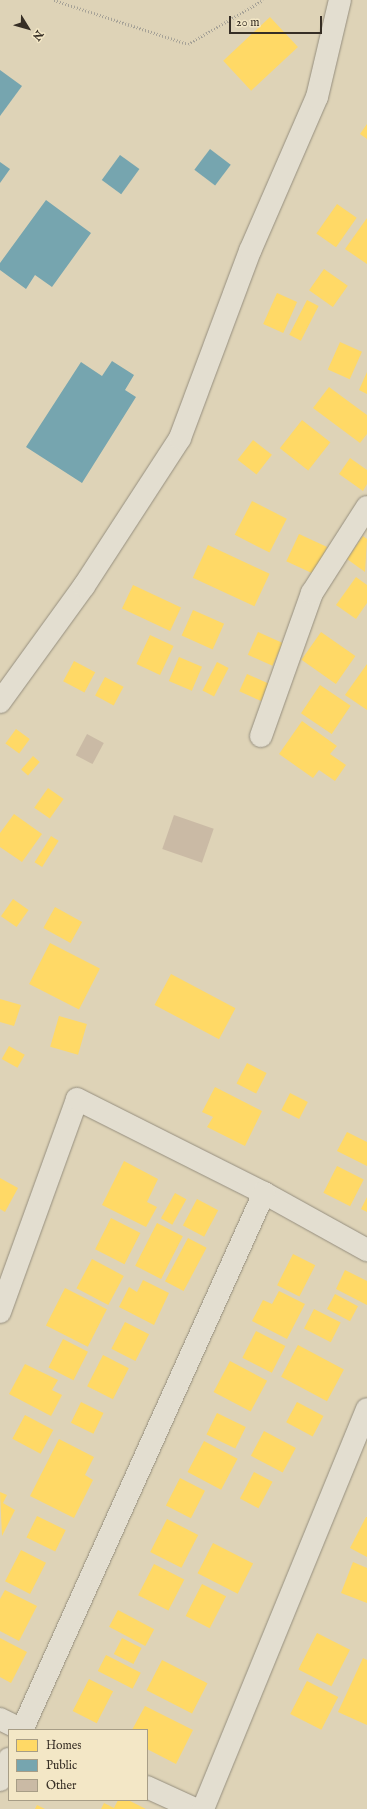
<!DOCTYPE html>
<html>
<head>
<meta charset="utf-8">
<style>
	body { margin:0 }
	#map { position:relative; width:367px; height:1809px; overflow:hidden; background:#ded3b7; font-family:"IM FELL English",serif }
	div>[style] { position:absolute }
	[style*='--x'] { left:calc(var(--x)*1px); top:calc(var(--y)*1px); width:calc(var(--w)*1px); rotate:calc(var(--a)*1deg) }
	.homes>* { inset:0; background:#ffd966; transform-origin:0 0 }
	.public>* { inset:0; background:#76a5af; transform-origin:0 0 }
	.building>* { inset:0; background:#cabaa5; transform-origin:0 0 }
	.path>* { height:2.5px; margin-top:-1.25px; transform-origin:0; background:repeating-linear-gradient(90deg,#a6a297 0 1px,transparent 0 3px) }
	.roads { filter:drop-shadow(0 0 1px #958e7e) drop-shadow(0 0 1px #958e7e) }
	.minor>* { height:22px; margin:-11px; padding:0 11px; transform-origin:11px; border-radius:11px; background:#e3ded0 }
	span { translate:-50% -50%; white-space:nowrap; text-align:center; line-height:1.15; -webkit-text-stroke:4px #f3e7c6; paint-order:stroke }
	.legend { position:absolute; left:8px; top:1729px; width:140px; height:72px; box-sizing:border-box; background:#f3e7c6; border:1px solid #a79d86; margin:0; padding:5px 7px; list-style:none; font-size:12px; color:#362e25 }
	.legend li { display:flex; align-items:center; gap:8px; height:20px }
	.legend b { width:20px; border:1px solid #a79d86 }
	.north { position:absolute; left:8px; top:8px; width:40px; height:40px; -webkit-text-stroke:3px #f3e7c6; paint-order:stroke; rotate:127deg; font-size:11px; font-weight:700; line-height:16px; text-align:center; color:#362e25 }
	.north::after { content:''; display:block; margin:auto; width:14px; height:18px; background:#362e25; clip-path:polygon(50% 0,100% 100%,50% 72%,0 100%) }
	.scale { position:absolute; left:229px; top:16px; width:93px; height:18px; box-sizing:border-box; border:2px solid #362e25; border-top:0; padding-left:5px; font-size:12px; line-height:14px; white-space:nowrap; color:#362e25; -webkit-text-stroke:3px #f3e7c6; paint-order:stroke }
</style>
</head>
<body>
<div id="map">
	<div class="homes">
		<div style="left:270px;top:17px;width:41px;height:64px;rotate:47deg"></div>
		<div style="clip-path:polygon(367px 124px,367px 139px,360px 134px)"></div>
		<div style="left:337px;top:204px;width:24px;height:36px;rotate:35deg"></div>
		<div style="clip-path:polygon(367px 218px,367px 264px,345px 249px)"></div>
		<div style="left:324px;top:269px;width:29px;height:26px;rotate:35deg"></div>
		<div style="left:277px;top:293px;width:22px;height:34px;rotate:24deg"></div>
		<div style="left:307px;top:300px;width:13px;height:39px;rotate:27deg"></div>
		<div style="left:340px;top:342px;width:24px;height:30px;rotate:24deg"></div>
		<div style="clip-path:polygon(367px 372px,367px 394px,359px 390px)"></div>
		<div style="clip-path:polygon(329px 387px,367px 415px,367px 434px,360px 443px,313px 408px)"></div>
		<div style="left:302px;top:420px;width:36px;height:36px;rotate:38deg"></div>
		<div style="left:253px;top:440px;width:24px;height:25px;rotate:38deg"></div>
		<div style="clip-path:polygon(350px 458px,367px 470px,367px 484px,363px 491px,339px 474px)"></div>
		<div style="left:252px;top:501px;width:39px;height:38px;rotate:27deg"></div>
		<div style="left:299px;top:534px;width:31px;height:30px;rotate:25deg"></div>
		<div style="clip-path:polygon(363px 536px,367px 539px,365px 572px,347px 559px)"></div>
		<div style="left:208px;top:545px;width:68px;height:36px;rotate:25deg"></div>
		<div style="clip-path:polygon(356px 577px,367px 585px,367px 603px,356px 619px,336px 605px)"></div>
		<div style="left:133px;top:585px;width:53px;height:26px;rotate:25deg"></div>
		<div style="left:193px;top:610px;width:34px;height:28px;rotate:24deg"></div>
		<div style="left:258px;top:632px;width:27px;height:25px;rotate:24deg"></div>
		<div style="left:321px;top:632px;width:42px;height:34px;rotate:35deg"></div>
		<div style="left:150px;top:635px;width:26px;height:32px;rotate:25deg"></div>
		<div style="left:179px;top:657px;width:25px;height:26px;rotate:23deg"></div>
		<div style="left:74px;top:661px;width:24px;height:23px;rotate:28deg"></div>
		<div style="left:217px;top:662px;width:13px;height:32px;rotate:27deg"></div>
		<div style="clip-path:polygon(367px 664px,367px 710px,345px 695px)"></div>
		<div style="left:247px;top:674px;width:24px;height:19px;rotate:24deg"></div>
		<div style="left:105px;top:677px;width:21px;height:21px;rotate:28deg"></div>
		<div style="left:320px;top:685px;width:37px;height:34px;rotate:34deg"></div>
		<div style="clip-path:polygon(302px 721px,337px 746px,330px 754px,346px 765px,335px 781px,319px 770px,313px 778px,279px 754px)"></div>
		<div style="left:16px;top:729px;width:17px;height:18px;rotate:36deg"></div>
		<div style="left:33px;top:756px;width:9px;height:18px;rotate:41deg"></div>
		<div style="left:48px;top:788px;width:19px;height:24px;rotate:35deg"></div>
		<div style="clip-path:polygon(14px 814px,42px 834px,22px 862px,0 847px,0 833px)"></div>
		<div style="left:51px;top:836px;width:9px;height:31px;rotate:32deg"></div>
		<div style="left:13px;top:899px;width:19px;height:21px;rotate:35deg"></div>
		<div style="left:55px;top:907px;width:31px;height:24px;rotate:29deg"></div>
		<div style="left:50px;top:943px;width:56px;height:46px;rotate:27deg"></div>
		<div style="left:171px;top:974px;width:73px;height:35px;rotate:28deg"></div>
		<div style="clip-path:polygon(0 999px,21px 1005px,14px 1026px,0 1022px)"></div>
		<div style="left:59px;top:1016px;width:29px;height:32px;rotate:16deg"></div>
		<div style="left:9px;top:1046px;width:18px;height:15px;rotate:29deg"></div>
		<div style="left:247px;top:1063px;width:22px;height:23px;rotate:27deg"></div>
		<div style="clip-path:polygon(215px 1087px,262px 1111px,245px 1146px,207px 1127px,213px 1117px,202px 1112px)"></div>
		<div style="left:290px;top:1093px;width:20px;height:19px;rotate:27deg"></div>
		<div style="clip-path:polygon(347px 1132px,367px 1142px,367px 1166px,337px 1151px)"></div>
		<div style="clip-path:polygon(124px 1161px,158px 1179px,147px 1202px,157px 1207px,146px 1227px,102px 1205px)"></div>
		<div style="left:337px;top:1166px;width:30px;height:30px;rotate:27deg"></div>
		<div style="clip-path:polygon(0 1178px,18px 1188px,5px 1212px,0 1209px)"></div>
		<div style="left:175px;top:1193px;width:13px;height:29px;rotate:29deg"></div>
		<div style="clip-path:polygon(367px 1197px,367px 1212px,361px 1209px)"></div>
		<div style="left:197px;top:1199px;width:24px;height:30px;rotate:28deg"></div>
		<div style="left:111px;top:1218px;width:33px;height:35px;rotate:27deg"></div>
		<div style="left:157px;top:1223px;width:29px;height:48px;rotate:27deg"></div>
		<div style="left:188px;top:1238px;width:21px;height:49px;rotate:28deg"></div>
		<div style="left:293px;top:1254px;width:25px;height:35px;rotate:27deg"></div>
		<div style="left:92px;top:1259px;width:36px;height:33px;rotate:28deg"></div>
		<div style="clip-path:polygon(345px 1270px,367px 1281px,367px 1305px,336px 1289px)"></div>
		<div style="clip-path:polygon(143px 1280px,169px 1293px,154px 1325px,119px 1307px,129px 1287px,137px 1292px)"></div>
		<div style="left:65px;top:1288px;width:47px;height:42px;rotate:27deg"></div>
		<div style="clip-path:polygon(279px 1291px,305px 1304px,287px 1339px,252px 1321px,263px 1300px,272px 1304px)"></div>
		<div style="left:335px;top:1294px;width:26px;height:17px;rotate:28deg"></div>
		<div style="left:314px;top:1309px;width:30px;height:22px;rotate:27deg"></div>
		<div style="left:125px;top:1322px;width:27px;height:30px;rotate:27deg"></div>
		<div style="left:256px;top:1331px;width:33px;height:30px;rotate:27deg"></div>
		<div style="left:63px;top:1339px;width:28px;height:32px;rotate:27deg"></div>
		<div style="left:298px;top:1345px;width:52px;height:36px;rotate:28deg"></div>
		<div style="left:103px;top:1355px;width:29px;height:35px;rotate:27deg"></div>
		<div style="left:230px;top:1361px;width:42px;height:35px;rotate:28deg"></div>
		<div style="clip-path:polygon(25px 1364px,58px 1380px,52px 1390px,62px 1395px,51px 1416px,9px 1394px)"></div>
		<div style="left:81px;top:1402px;width:25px;height:23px;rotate:26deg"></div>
		<div style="left:297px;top:1402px;width:30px;height:23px;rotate:28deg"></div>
		<div style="left:217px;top:1413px;width:32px;height:24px;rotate:26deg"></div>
		<div style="left:25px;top:1415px;width:32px;height:27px;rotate:28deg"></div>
		<div style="left:264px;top:1431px;width:36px;height:28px;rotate:28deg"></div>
		<div style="clip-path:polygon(59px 1439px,94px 1457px,85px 1475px,93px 1480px,74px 1518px,30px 1496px)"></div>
		<div style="left:204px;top:1441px;width:38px;height:35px;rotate:28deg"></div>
		<div style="left:254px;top:1472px;width:21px;height:30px;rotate:28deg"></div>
		<div style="left:180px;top:1478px;width:28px;height:31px;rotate:27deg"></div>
		<div style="clip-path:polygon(0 1492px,7px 1495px,3px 1503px,15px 1510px,2px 1536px)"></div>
		<div style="left:37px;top:1516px;width:32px;height:24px;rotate:26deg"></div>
		<div style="clip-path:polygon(366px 1517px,367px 1517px,367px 1557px,350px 1548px)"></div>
		<div style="left:167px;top:1519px;width:35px;height:37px;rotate:27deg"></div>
		<div style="left:213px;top:1543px;width:45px;height:34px;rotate:27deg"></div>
		<div style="left:21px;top:1550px;width:28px;height:35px;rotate:27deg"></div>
		<div style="clip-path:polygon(353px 1562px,367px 1568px,367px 1603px,341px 1593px)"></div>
		<div style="left:154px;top:1564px;width:34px;height:35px;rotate:27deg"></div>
		<div style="left:202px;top:1584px;width:27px;height:36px;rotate:27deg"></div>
		<div style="clip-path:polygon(5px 1590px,37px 1606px,19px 1641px,0 1631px,0 1599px)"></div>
		<div style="left:118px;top:1610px;width:41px;height:19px;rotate:28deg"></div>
		<div style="left:317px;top:1633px;width:37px;height:41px;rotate:27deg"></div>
		<div style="clip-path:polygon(0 1638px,27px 1652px,11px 1683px,0 1677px)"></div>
		<div style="left:122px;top:1638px;width:22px;height:18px;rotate:27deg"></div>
		<div style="left:106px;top:1655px;width:39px;height:18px;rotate:27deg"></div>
		<div style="clip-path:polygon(363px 1658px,367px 1660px,367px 1725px,338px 1712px)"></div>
		<div style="left:162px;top:1660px;width:51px;height:34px;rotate:27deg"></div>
		<div style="left:89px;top:1679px;width:27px;height:36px;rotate:27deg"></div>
		<div style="left:307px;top:1681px;width:35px;height:37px;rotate:27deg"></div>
		<div style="clip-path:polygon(145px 1706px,193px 1730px,176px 1764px,147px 1749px,147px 1730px,132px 1730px)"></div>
		<div style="clip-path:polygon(118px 1800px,128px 1800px,146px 1809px,101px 1809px,104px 1803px,114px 1808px)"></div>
		<div style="clip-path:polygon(37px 1805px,45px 1809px,35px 1809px)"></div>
	</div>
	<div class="public">
		<div style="clip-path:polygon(0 70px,22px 86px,0 116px)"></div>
		<div style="left:210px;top:149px;width:26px;height:26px;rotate:37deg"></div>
		<div style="left:120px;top:155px;width:24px;height:31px;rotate:36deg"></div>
		<div style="clip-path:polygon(0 162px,10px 169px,0 183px)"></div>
		<div style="clip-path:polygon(46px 200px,91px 233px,52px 287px,35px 275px,26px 289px,0 270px,0 263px)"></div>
		<div style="clip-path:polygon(112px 361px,134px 375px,125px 390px,136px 397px,82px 483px,26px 447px,81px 362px,102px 376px)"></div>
	</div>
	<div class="building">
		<div style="left:87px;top:734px;width:19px;height:24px;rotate:28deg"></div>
		<div style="left:174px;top:815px;width:42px;height:36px;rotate:19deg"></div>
	</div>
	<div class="path">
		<div style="--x:54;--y:0;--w:141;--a:18.2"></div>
		<div style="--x:188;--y:44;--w:87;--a:-30.4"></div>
	</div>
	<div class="roads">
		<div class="minor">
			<div style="--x:0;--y:702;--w:143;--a:-54.1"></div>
			<div style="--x:84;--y:586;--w:176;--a:-57"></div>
			<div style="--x:180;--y:438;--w:200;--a:-69.5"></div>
			<div style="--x:250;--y:251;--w:168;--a:-66.5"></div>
			<div style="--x:317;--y:97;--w:100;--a:-76.7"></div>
			<div style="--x:261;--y:736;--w:152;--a:-70.4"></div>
			<div style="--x:312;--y:593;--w:102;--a:-57.4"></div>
			<div style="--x:0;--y:1312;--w:226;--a:-70.1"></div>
			<div style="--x:77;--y:1099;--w:209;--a:26.7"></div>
			<div style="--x:264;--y:1193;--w:118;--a:29"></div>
			<div style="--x:0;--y:1719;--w:25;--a:26"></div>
			<div style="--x:22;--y:1730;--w:589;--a:-65.74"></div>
			<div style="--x:0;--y:1780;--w:23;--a:-67"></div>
			<div style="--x:147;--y:1787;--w:53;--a:24.6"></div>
			<div style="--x:203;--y:1809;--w:432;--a:-67.7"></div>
		</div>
	</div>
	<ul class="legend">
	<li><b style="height:11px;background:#ffd966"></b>Homes</li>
	<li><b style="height:11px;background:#76a5af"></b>Public</li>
	<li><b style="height:11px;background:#cabaa5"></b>Other</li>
	</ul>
	<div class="north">N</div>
	<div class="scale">20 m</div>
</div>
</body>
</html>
